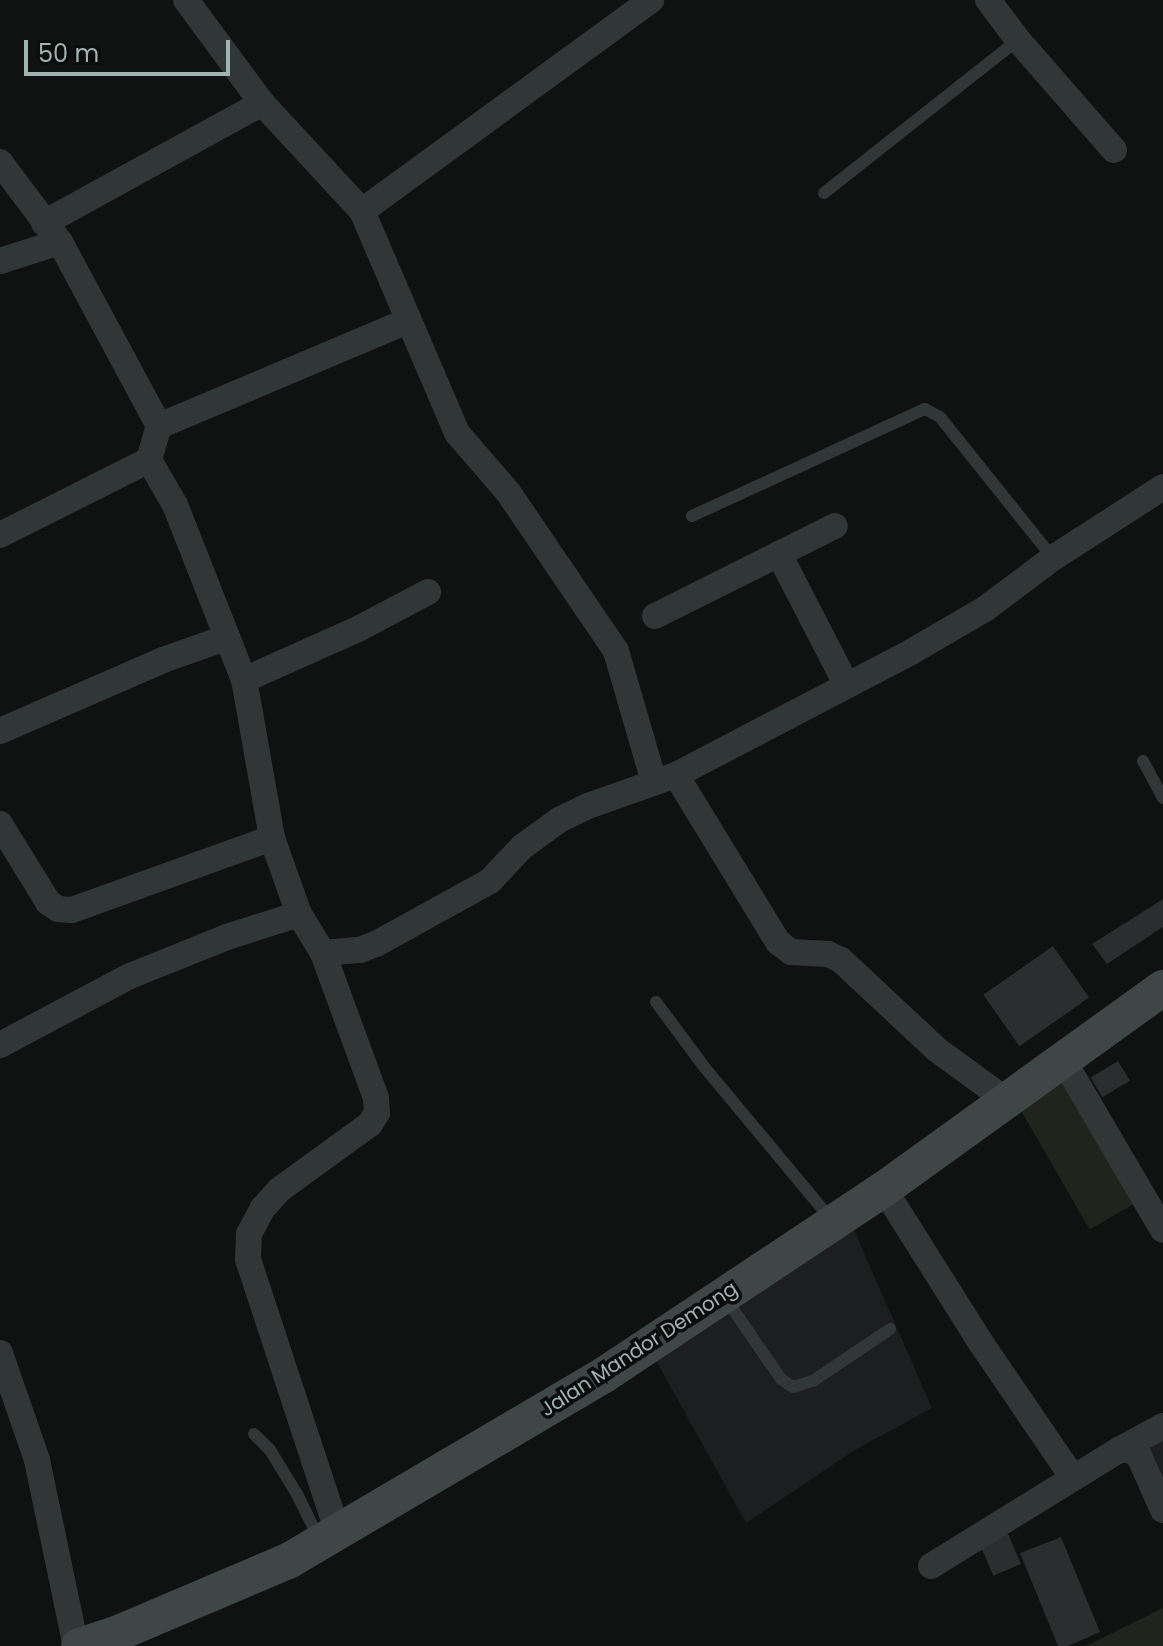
<!DOCTYPE html>
<html>
<head>
<meta charset="utf-8">
<style>
	body { margin:0 }
	#map { position:relative; width:1163px; height:1646px; overflow:hidden; background:#101111; font-family:Poppins,sans-serif }
	div>[style] { position:absolute }
	[style*='--x'] { left:calc(var(--x)*1px); top:calc(var(--y)*1px); width:calc(var(--w)*1px); rotate:calc(var(--a)*1deg) }
	.built>* { inset:0; background:#1c1e1f }
	.green>* { inset:0; background:#21241c; transform-origin:0 0 }
	.building>* { inset:0; background:#2a2e2e; transform-origin:0 0 }
	.service>* { height:12px; margin:-6px; padding:0 6px; transform-origin:6px; border-radius:6px; background:#313737 }
	.minor>* { height:26px; margin:-13px; padding:0 13px; transform-origin:13px; border-radius:13px; background:#313737 }
	.secondary>* { height:36px; margin:-18px; padding:0 18px; transform-origin:18px; border-radius:18px; background:#3f4746 }
	span { translate:-50% -50%; white-space:nowrap; text-align:center; line-height:1.15; -webkit-text-stroke:7px #0b0c0c; paint-order:stroke }
	.street-label { font-size:20px; color:#a0b3b1 }
	.scale { position:absolute; left:24px; top:40px; width:206px; height:36px; box-sizing:border-box; border:4px solid #a0b3b1; border-top:0; padding-left:10px; font-size:24px; line-height:28px; white-space:nowrap; color:#a0b3b1; -webkit-text-stroke:6px #0b0c0c; paint-order:stroke }
</style>
</head>
<body>
<div id="map">
	<div class="built">
		<div style="clip-path:polygon(854px 1230px,932px 1408px,855px 1450px,746px 1523px,653px 1355px)"></div>
		<div style="clip-path:polygon(1163px 1433px,1163px 1490px,1142px 1443px)"></div>
	</div>
	<div class="green">
		<div style="left:1061px;top:1074px;width:149px;height:53px;rotate:60deg"></div>
		<div style="clip-path:polygon(1163px 1608px,1163px 1646px,1086px 1646px)"></div>
	</div>
	<div class="building">
		<div style="clip-path:polygon(1163px 899px,1163px 927px,1107px 964px,1092px 944px)"></div>
		<div style="left:1053px;top:946px;width:63px;height:85px;rotate:55deg"></div>
		<div style="left:1118px;top:1061px;width:23px;height:32px;rotate:59deg"></div>
		<div style="left:1006px;top:1529px;width:38px;height:30px;rotate:67deg"></div>
		<div style="clip-path:polygon(1061px 1537px,1100px 1632px,1068px 1646px,1058px 1646px,1020px 1553px)"></div>
	</div>
	<div class="service">
		<div style="--x:824;--y:193;--w:247;--a:-38.3"></div>
		<div style="--x:692;--y:516;--w:256;--a:-24.7"></div>
		<div style="--x:925;--y:409;--w:17;--a:28"></div>
		<div style="--x:940;--y:417;--w:181;--a:51.3"></div>
		<div style="--x:1143;--y:761;--w:42;--a:61.6"></div>
		<div style="--x:656;--y:1002;--w:82;--a:53.4"></div>
		<div style="--x:705;--y:1068;--w:197;--a:50.2"></div>
		<div style="--x:726;--y:1299;--w:97;--a:55.5"></div>
		<div style="--x:781;--y:1379;--w:14;--a:34"></div>
		<div style="--x:793;--y:1387;--w:21;--a:-17"></div>
		<div style="--x:813;--y:1381;--w:93;--a:-34"></div>
		<div style="--x:254;--y:1434;--w:23;--a:45"></div>
		<div style="--x:270;--y:1450;--w:52;--a:58.5"></div>
		<div style="--x:297;--y:1494;--w:50;--a:63.9"></div>
	</div>
	<div class="minor">
		<div style="--x:186;--y:0;--w:128;--a:53.6"></div>
		<div style="--x:262;--y:103;--w:147;--a:47.2"></div>
		<div style="--x:362;--y:211;--w:241;--a:66.8"></div>
		<div style="--x:457;--y:433;--w:78;--a:49.2"></div>
		<div style="--x:508;--y:492;--w:192;--a:55.8"></div>
		<div style="--x:616;--y:651;--w:136;--a:73.8"></div>
		<div style="--x:988;--y:0;--w:50;--a:53.1"></div>
		<div style="--x:1018;--y:40;--w:146;--a:48.9"></div>
		<div style="--x:0;--y:162;--w:100;--a:53.1"></div>
		<div style="--x:60;--y:242;--w:209;--a:61.7"></div>
		<div style="--x:362;--y:211;--w:358;--a:-36.1"></div>
		<div style="--x:44;--y:223;--w:249;--a:-28.8"></div>
		<div style="--x:0;--y:261;--w:63;--a:-17.6"></div>
		<div style="--x:0;--y:535;--w:167;--a:-26.7"></div>
		<div style="--x:779;--y:554;--w:148;--a:62.7"></div>
		<div style="--x:655;--y:616;--w:201;--a:-26.6"></div>
		<div style="--x:244;--y:680;--w:127;--a:-24.1"></div>
		<div style="--x:360;--y:628;--w:77;--a:-27.9"></div>
		<div style="--x:0;--y:731;--w:178;--a:-23.5"></div>
		<div style="--x:163;--y:660;--w:66;--a:-19.5"></div>
		<div style="--x:676;--y:775;--w:196;--a:58.6"></div>
		<div style="--x:778;--y:942;--w:16;--a:38"></div>
		<div style="--x:791;--y:952;--w:37;--a:3"></div>
		<div style="--x:828;--y:954;--w:14;--a:25"></div>
		<div style="--x:841;--y:960;--w:130;--a:43.1"></div>
		<div style="--x:936;--y:1049;--w:87;--a:36.1"></div>
		<div style="--x:0;--y:824;--w:92;--a:58.4"></div>
		<div style="--x:48;--y:902;--w:12;--a:35"></div>
		<div style="--x:58;--y:909;--w:14;--a:4"></div>
		<div style="--x:72;--y:910;--w:213;--a:-19.8"></div>
		<div style="--x:323;--y:953;--w:37;--a:-5"></div>
		<div style="--x:360;--y:950;--w:17;--a:-21"></div>
		<div style="--x:376;--y:944;--w:130;--a:-28.9"></div>
		<div style="--x:490;--y:881;--w:47;--a:-46.7"></div>
		<div style="--x:522;--y:847;--w:46;--a:-36.1"></div>
		<div style="--x:559;--y:820;--w:32;--a:-26"></div>
		<div style="--x:588;--y:806;--w:93;--a:-19.4"></div>
		<div style="--x:676;--y:775;--w:265;--a:-27.6"></div>
		<div style="--x:911;--y:652;--w:86;--a:-30.2"></div>
		<div style="--x:985;--y:609;--w:85;--a:-36.9"></div>
		<div style="--x:1053;--y:558;--w:131;--a:-32.8"></div>
		<div style="--x:0;--y:1045;--w:147;--a:-28"></div>
		<div style="--x:130;--y:976;--w:105;--a:-21.9"></div>
		<div style="--x:227;--y:937;--w:76;--a:-17.7"></div>
		<div style="--x:1062;--y:1058;--w:199;--a:59.6"></div>
		<div style="--x:884;--y:1189;--w:182;--a:57.8"></div>
		<div style="--x:981;--y:1343;--w:163;--a:55.7"></div>
		<div style="--x:0;--y:1353;--w:113;--a:70.9"></div>
		<div style="--x:37;--y:1460;--w:190;--a:78.2"></div>
		<div style="--x:1163;--y:1426;--w:50;--a:151.4"></div>
		<div style="--x:1119;--y:1450;--w:11;--a:0"></div>
		<div style="--x:1130;--y:1450;--w:11;--a:34"></div>
		<div style="--x:1139;--y:1456;--w:59;--a:66"></div>
		<div style="--x:338;--y:1533;--w:287;--a:-108.2"></div>
		<div style="--x:248;--y:1260;--w:26;--a:-88"></div>
		<div style="--x:249;--y:1234;--w:30;--a:-62"></div>
		<div style="--x:263;--y:1208;--w:24;--a:-48"></div>
		<div style="--x:279;--y:1190;--w:112;--a:-36"></div>
		<div style="--x:370;--y:1124;--w:13;--a:-58"></div>
		<div style="--x:377;--y:1113;--w:15;--a:-94"></div>
		<div style="--x:376;--y:1098;--w:154;--a:-110.1"></div>
		<div style="--x:323;--y:953;--w:46;--a:-121.6"></div>
		<div style="--x:299;--y:914;--w:81;--a:-109.6"></div>
		<div style="--x:272;--y:838;--w:160;--a:-100"></div>
		<div style="--x:244;--y:680;--w:188;--a:-111.5"></div>
		<div style="--x:175;--y:505;--w:52;--a:-120"></div>
		<div style="--x:149;--y:460;--w:35;--a:-74"></div>
		<div style="--x:159;--y:426;--w:269;--a:-22.9"></div>
		<div style="--x:931;--y:1566;--w:221;--a:-31.7"></div>
	</div>
	<div class="secondary">
		<div style="--x:79;--y:1646;--w:39;--a:-18"></div>
		<div style="--x:116;--y:1634;--w:189;--a:-23"></div>
		<div style="--x:290;--y:1560;--w:364;--a:-30.5"></div>
		<div style="--x:604;--y:1375;--w:336;--a:-33.6"></div>
		<div style="--x:884;--y:1189;--w:344;--a:-35.8"></div>
	</div>
	<div class="street-label">
		<span style="left:639px;top:1349px;rotate:-33deg">Jalan Mandor Demong</span>
	</div>
	<div class="scale">50 m</div>
</div>
</body>
</html>
